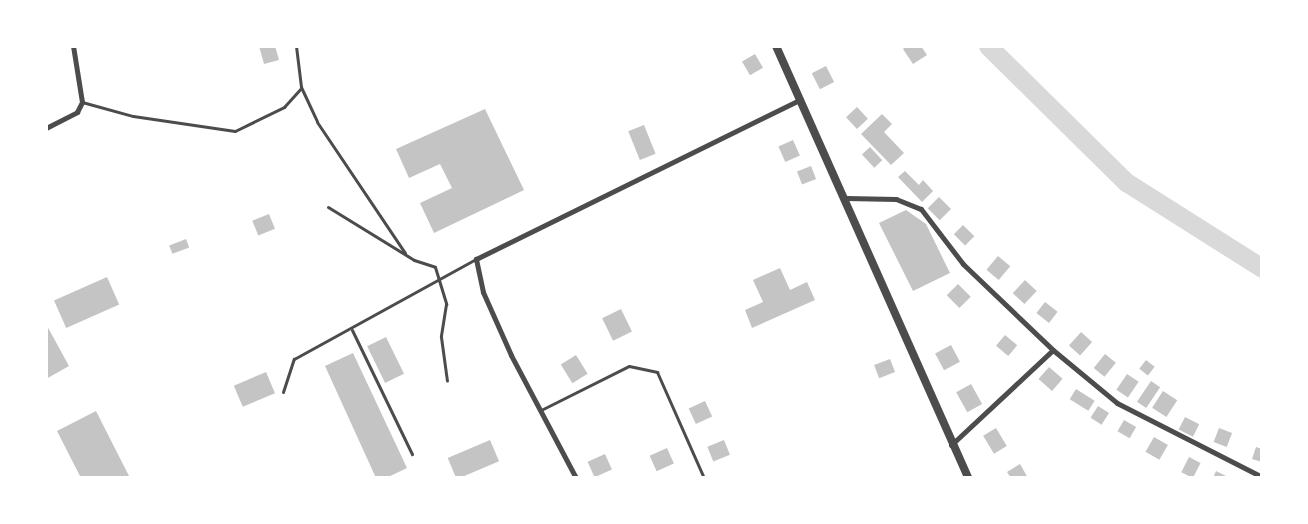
<!DOCTYPE html>
<html>
<head>
<meta charset="utf-8">
<style>
	body { margin:0 }
	#map { position:relative; width:1308px; height:524px; overflow:hidden; background:#fff; font-family:"Work Sans",sans-serif }
	div>[style] { position:absolute }
	[style*='--x'] { left:calc(var(--x)*1px); top:calc(var(--y)*1px); width:calc(var(--w)*1px); rotate:calc(var(--a)*1deg) }
	.river>* { height:19px; margin:-9.5px; padding:0 9.5px; transform-origin:9.5px; border-radius:9.5px; background:#d9d9d9 }
	.building>* { inset:0; background:#c4c4c4; transform-origin:0 0 }
	.service>* { height:3px; margin:-1.5px; padding:0 1.5px; transform-origin:1.5px; border-radius:1.5px; background:#4c4c4c }
	.minor>* { height:5px; margin:-2.5px; padding:0 2.5px; transform-origin:2.5px; border-radius:2.5px; background:#4c4c4c }
	.tertiary>* { height:8px; margin:-4px; padding:0 4px; transform-origin:4px; border-radius:4px; background:#4c4c4c }
	span { translate:-50% -50%; white-space:nowrap; text-align:center; line-height:1.15; -webkit-text-stroke:5px #fff; paint-order:stroke }
	.frame { position:absolute; inset:0; border:48px solid #fff; pointer-events:none }
</style>
</head>
<body>
<div id="map">
	<div class="river">
		<div style="--x:988;--y:46;--w:194;--a:44.6"></div>
		<div style="--x:1126;--y:182;--w:161;--a:32.3"></div>
	</div>
	<div class="building">
		<div style="clip-path:polygon(259px 46px,275px 46px,279px 60px,264px 64px)"></div>
		<div style="clip-path:polygon(906px 46px,921px 46px,927px 55px,913px 64px,903px 49px)"></div>
		<div style="left:755px;top:54px;width:16px;height:15px;rotate:60deg"></div>
		<div style="left:826px;top:66px;width:18px;height:16px;rotate:63deg"></div>
		<div style="left:857px;top:107px;width:16px;height:15px;rotate:47deg"></div>
		<div style="clip-path:polygon(485px 109px,524px 190px,434px 233px,420px 203px,452px 188px,440px 164px,409px 178px,396px 149px)"></div>
		<div style="clip-path:polygon(882px 114px,892px 124px,884px 132px,904px 153px,891px 165px,861px 134px)"></div>
		<div style="left:644px;top:125px;width:31px;height:17px;rotate:68deg"></div>
		<div style="left:793px;top:140px;width:17px;height:16px;rotate:66deg"></div>
		<div style="left:870px;top:147px;width:18px;height:11px;rotate:47deg"></div>
		<div style="left:811px;top:166px;width:14px;height:15px;rotate:69deg"></div>
		<div style="clip-path:polygon(905px 171px,919px 185px,923px 180px,933px 191px,922px 202px,898px 177px)"></div>
		<div style="left:939px;top:197px;width:17px;height:16px;rotate:45deg"></div>
		<div style="clip-path:polygon(906px 210px,926px 224px,950px 273px,913px 291px,879px 223px)"></div>
		<div style="left:269px;top:214px;width:16px;height:18px;rotate:68deg"></div>
		<div style="left:963px;top:225px;width:16px;height:13px;rotate:45deg"></div>
		<div style="left:186px;top:239px;width:9px;height:18px;rotate:69deg"></div>
		<div style="left:998px;top:256px;width:16px;height:18px;rotate:40deg"></div>
		<div style="clip-path:polygon(780px 268px,790px 290px,807px 282px,815px 300px,752px 328px,745px 310px,763px 302px,753px 280px)"></div>
		<div style="left:107px;top:277px;width:30px;height:58px;rotate:66deg"></div>
		<div style="left:1025px;top:280px;width:16px;height:18px;rotate:43deg"></div>
		<div style="left:958px;top:284px;width:18px;height:16px;rotate:45deg"></div>
		<div style="left:1045px;top:302px;width:16px;height:14px;rotate:38deg"></div>
		<div style="left:621px;top:309px;width:25px;height:21px;rotate:64deg"></div>
		<div style="clip-path:polygon(46px 324px,69px 366px,46px 379px)"></div>
		<div style="left:1081px;top:332px;width:15px;height:18px;rotate:42deg"></div>
		<div style="left:1005px;top:335px;width:16px;height:14px;rotate:40deg"></div>
		<div style="left:386px;top:337px;width:41px;height:21px;rotate:64deg"></div>
		<div style="left:951px;top:345px;width:19px;height:18px;rotate:62deg"></div>
		<div style="clip-path:polygon(353px 353px,407px 468px,386px 478px,376px 478px,325px 366px)"></div>
		<div style="left:1105px;top:354px;width:14px;height:18px;rotate:39deg"></div>
		<div style="left:576px;top:355px;width:22px;height:18px;rotate:58deg"></div>
		<div style="left:890px;top:359px;width:14px;height:17px;rotate:69deg"></div>
		<div style="left:1146px;top:360px;width:11px;height:11px;rotate:38deg"></div>
		<div style="left:1049px;top:367px;width:18px;height:16px;rotate:41deg"></div>
		<div style="left:266px;top:372px;width:23px;height:35px;rotate:67deg"></div>
		<div style="left:1127px;top:374px;width:14px;height:19px;rotate:34deg"></div>
		<div style="left:1151px;top:381px;width:11px;height:25px;rotate:34deg"></div>
		<div style="left:971px;top:384px;width:23px;height:17px;rotate:61deg"></div>
		<div style="left:1076px;top:389px;width:22px;height:12px;rotate:32deg"></div>
		<div style="left:1163px;top:391px;width:17px;height:20px;rotate:33deg"></div>
		<div style="left:705px;top:401px;width:17px;height:18px;rotate:65deg"></div>
		<div style="left:1098px;top:406px;width:13px;height:14px;rotate:32deg"></div>
		<div style="clip-path:polygon(96px 411px,130px 478px,81px 478px,57px 431px)"></div>
		<div style="left:1185px;top:417px;width:16px;height:14px;rotate:27deg"></div>
		<div style="left:1124px;top:420px;width:14px;height:13px;rotate:30deg"></div>
		<div style="left:996px;top:428px;width:21px;height:15px;rotate:59deg"></div>
		<div style="left:1219px;top:428px;width:14px;height:15px;rotate:21deg"></div>
		<div style="left:1154px;top:437px;width:16px;height:17px;rotate:30deg"></div>
		<div style="left:490px;top:440px;width:23px;height:46px;rotate:67deg"></div>
		<div style="left:724px;top:440px;width:16px;height:18px;rotate:68deg"></div>
		<div style="clip-path:polygon(1256px 447px,1262px 449px,1262px 462px,1252px 459px)"></div>
		<div style="left:667px;top:448px;width:17px;height:19px;rotate:66deg"></div>
		<div style="left:605px;top:454px;width:17px;height:19px;rotate:66deg"></div>
		<div style="left:1189px;top:457px;width:13px;height:17px;rotate:27deg"></div>
		<div style="clip-path:polygon(1020px 464px,1028px 478px,1011px 478px,1007px 472px)"></div>
		<div style="clip-path:polygon(1216px 471px,1230px 478px,1213px 478px)"></div>
	</div>
	<div class="service">
		<div style="--x:296;--y:46;--w:41;--a:83"></div>
		<div style="--x:301;--y:87;--w:38;--a:65"></div>
		<div style="--x:317;--y:122;--w:158;--a:56.1"></div>
		<div style="--x:82;--y:102;--w:53;--a:15.4"></div>
		<div style="--x:133;--y:116;--w:103;--a:8.4"></div>
		<div style="--x:235;--y:131;--w:55;--a:-26.1"></div>
		<div style="--x:284;--y:107;--w:25;--a:-48"></div>
		<div style="--x:328;--y:207;--w:101;--a:31.6"></div>
		<div style="--x:414;--y:260;--w:22;--a:18"></div>
		<div style="--x:435;--y:267;--w:39;--a:73"></div>
		<div style="--x:446;--y:304;--w:33;--a:99"></div>
		<div style="--x:441;--y:337;--w:44;--a:82.2"></div>
		<div style="--x:352;--y:330;--w:138;--a:64.2"></div>
		<div style="--x:283;--y:392;--w:35;--a:-72"></div>
		<div style="--x:294;--y:359;--w:208;--a:-28.8"></div>
		<div style="--x:541;--y:410;--w:98;--a:-26.6"></div>
		<div style="--x:629;--y:366;--w:29;--a:12"></div>
		<div style="--x:657;--y:372;--w:116;--a:66.1"></div>
	</div>
	<div class="minor">
		<div style="--x:46;--y:128;--w:35;--a:-27"></div>
		<div style="--x:77;--y:112;--w:11;--a:-63"></div>
		<div style="--x:82;--y:102;--w:57;--a:-99.1"></div>
		<div style="--x:846;--y:198;--w:50;--a:1.1"></div>
		<div style="--x:896;--y:199;--w:27;--a:22"></div>
		<div style="--x:921;--y:209;--w:69;--a:52.6"></div>
		<div style="--x:963;--y:264;--w:124;--a:43.7"></div>
		<div style="--x:1053;--y:350;--w:83;--a:39.6"></div>
		<div style="--x:1117;--y:403;--w:163;--a:27"></div>
		<div style="--x:951;--y:445;--w:139;--a:-43"></div>
		<div style="--x:576;--y:478;--w:139;--a:-117.9"></div>
		<div style="--x:511;--y:355;--w:69;--a:-114"></div>
		<div style="--x:483;--y:292;--w:34;--a:-102"></div>
		<div style="--x:476;--y:259;--w:362;--a:-26.2"></div>
	</div>
	<div class="tertiary">
		<div style="--x:776;--y:46;--w:473;--a:66"></div>
	</div>
	<div class="frame"></div>
</div>
</body>
</html>
